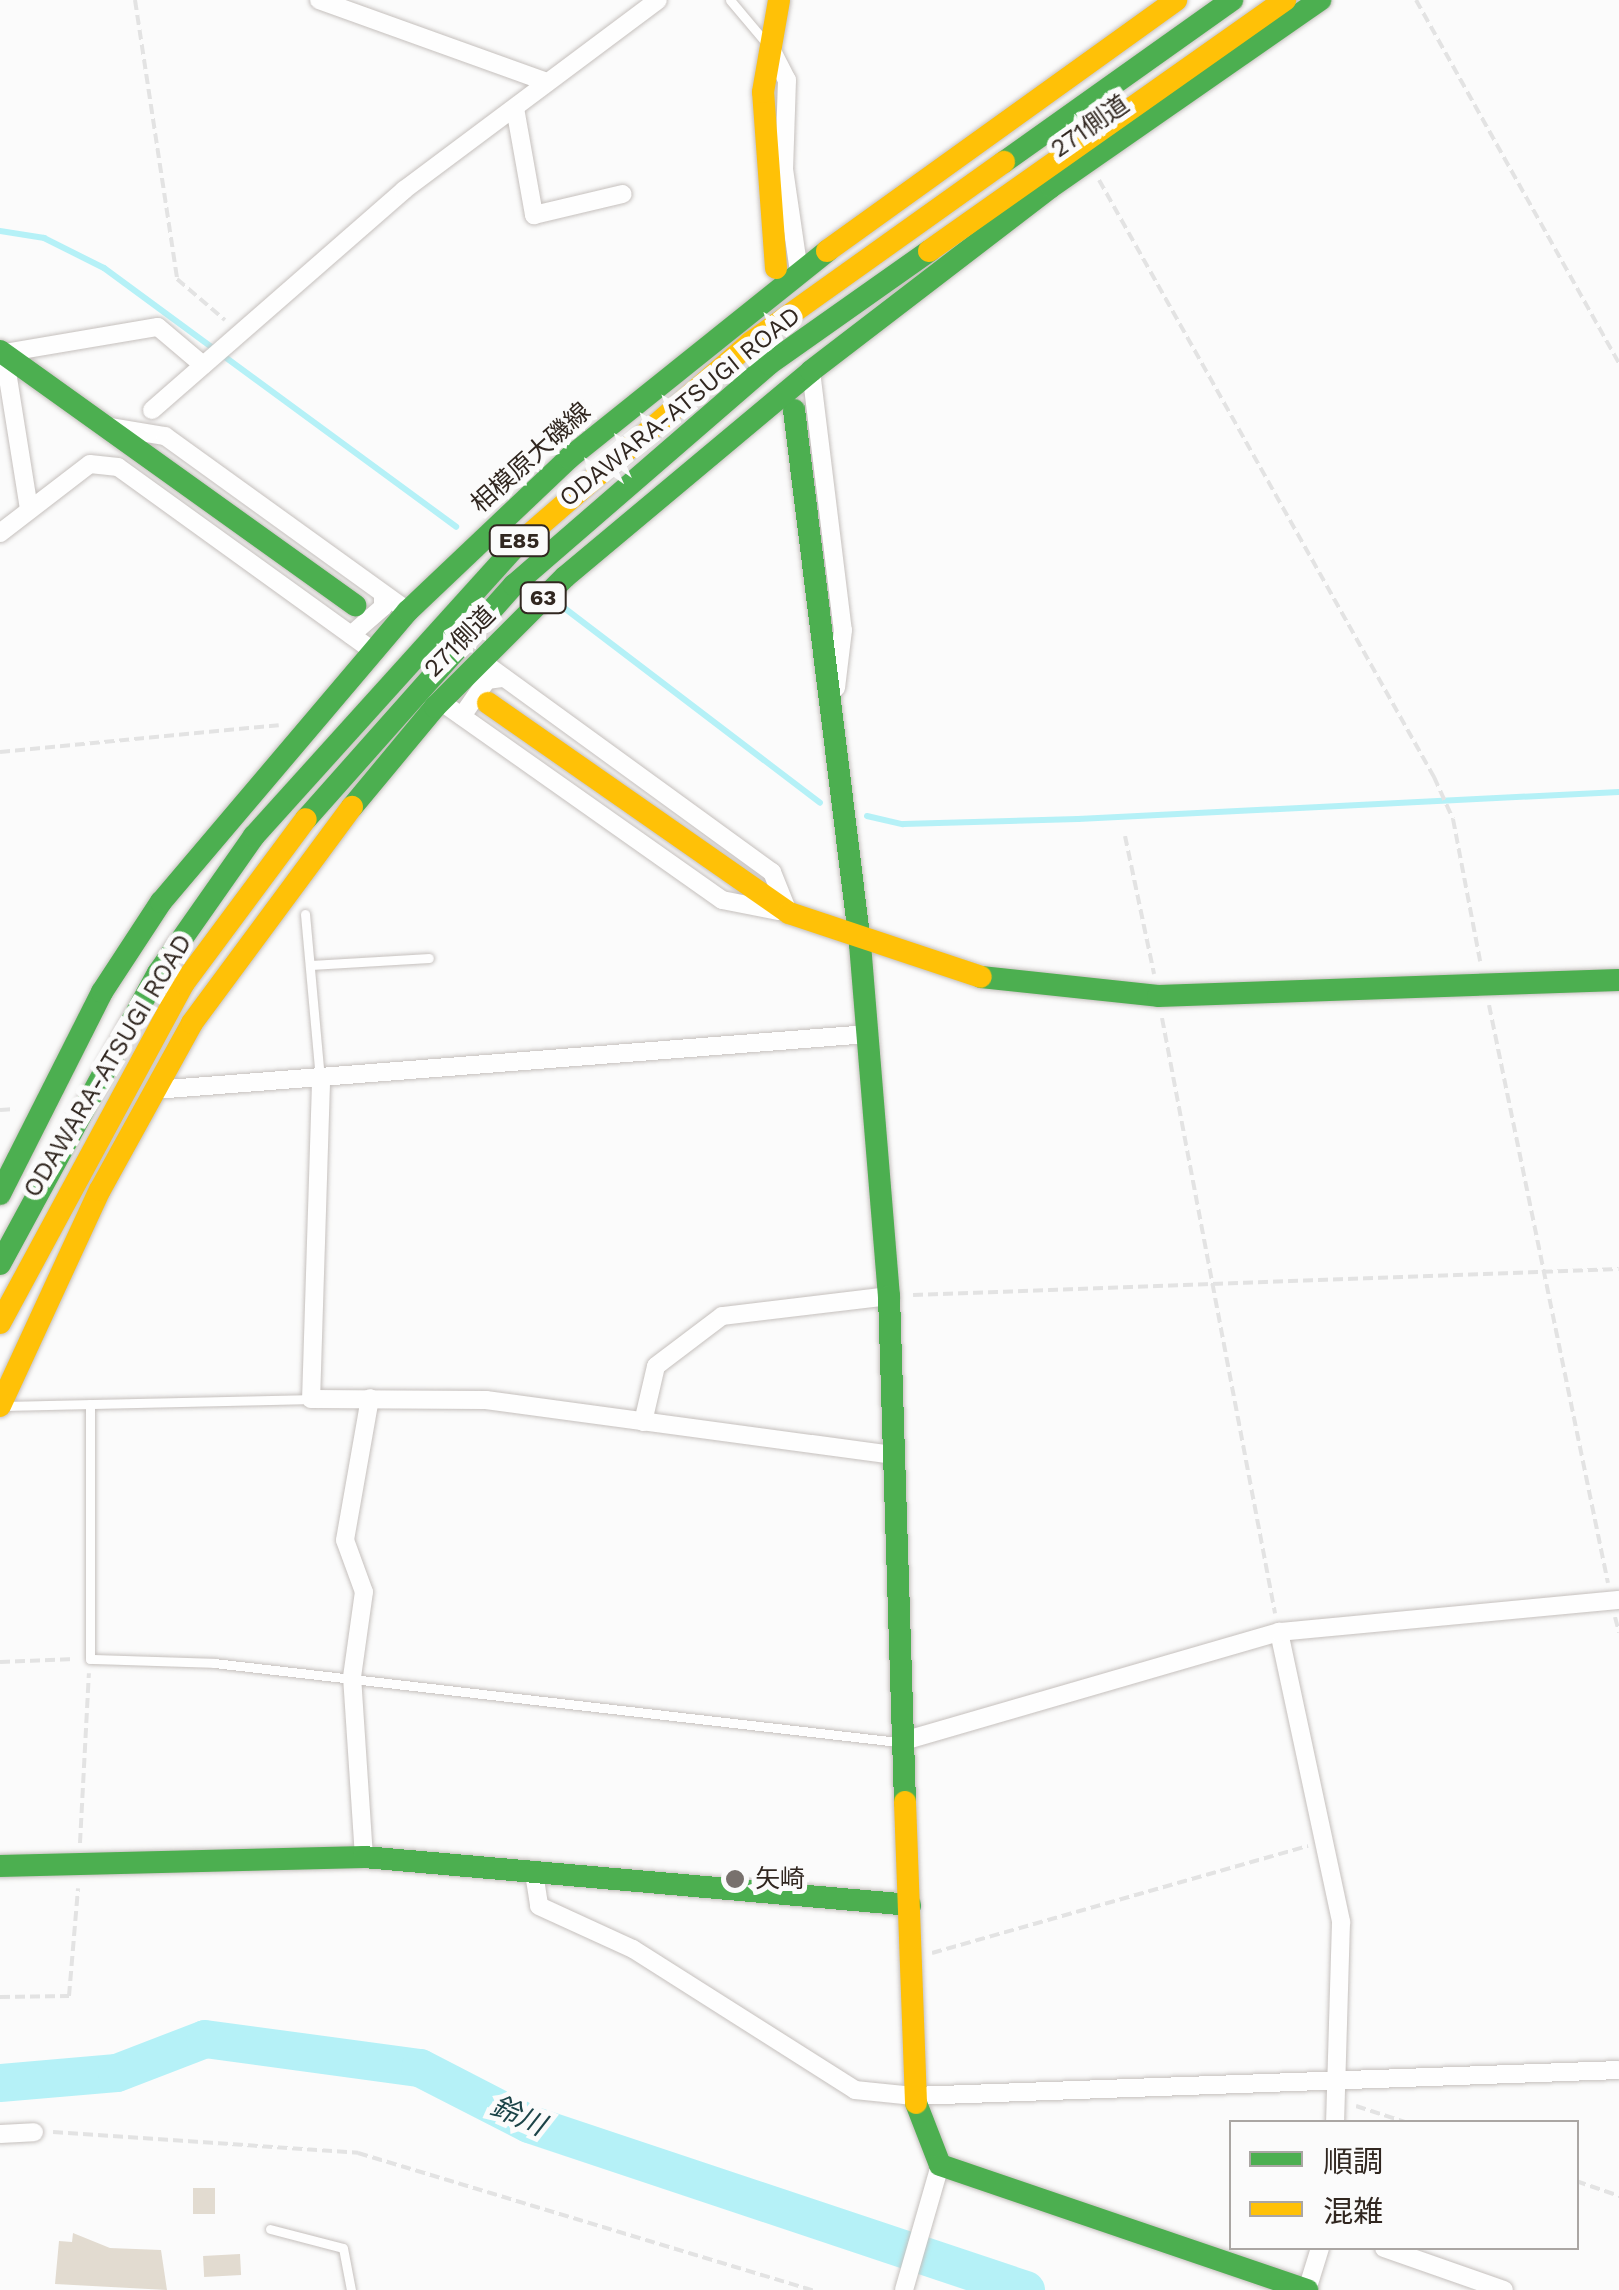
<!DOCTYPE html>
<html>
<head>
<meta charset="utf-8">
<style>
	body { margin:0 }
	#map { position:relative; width:1619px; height:2290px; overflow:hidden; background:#fbfbfb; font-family:"Work Sans","Noto Sans JP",sans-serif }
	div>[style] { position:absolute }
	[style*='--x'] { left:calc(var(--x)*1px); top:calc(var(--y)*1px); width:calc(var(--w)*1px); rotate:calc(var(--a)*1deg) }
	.stream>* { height:6px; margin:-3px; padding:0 3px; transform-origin:3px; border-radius:3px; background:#b5f1f7 }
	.river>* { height:38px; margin:-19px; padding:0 19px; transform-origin:19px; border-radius:19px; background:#b5f1f7 }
	.building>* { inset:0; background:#e2dbd0; transform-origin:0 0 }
	.path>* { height:4px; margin-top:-2px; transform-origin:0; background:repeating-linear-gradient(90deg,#e3e3e3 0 10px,transparent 0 15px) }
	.roads { filter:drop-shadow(0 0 2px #c5c0bd) drop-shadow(0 0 2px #c5c0bd) }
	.lane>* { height:9px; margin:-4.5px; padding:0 4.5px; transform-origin:4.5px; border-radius:4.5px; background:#fefefe }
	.street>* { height:18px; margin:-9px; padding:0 9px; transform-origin:9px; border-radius:9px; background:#fefefe }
	.fast>* { height:22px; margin:-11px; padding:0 11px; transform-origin:11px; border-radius:11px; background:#4caf50 }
	.slow>* { height:22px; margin:-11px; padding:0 11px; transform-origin:11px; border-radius:11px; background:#ffc107 }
	.dots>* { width:28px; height:28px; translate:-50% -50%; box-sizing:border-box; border:5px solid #fbfbfb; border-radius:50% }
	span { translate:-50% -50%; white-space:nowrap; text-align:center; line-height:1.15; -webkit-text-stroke:10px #fbfbfb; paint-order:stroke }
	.shield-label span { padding:2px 8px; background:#fbfbfb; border:2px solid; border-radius:8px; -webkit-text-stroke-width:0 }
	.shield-label { font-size:22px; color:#312720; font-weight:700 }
	.street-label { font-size:25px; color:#312720 }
	.poi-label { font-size:25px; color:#312720 }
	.left { translate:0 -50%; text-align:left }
	.water-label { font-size:28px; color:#1c4448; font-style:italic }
	.legend { position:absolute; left:1229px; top:2120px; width:350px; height:130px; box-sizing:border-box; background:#fbfbfb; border:2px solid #aaa6a3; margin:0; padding:12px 18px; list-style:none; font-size:30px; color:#312720 }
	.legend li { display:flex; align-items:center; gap:20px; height:50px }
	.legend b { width:50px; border:2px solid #aaa6a3 }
</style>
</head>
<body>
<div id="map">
	<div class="stream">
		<div style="--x:0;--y:231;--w:45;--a:9"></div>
		<div style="--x:44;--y:238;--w:67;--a:26.6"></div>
		<div style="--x:104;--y:268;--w:437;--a:36.3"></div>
		<div style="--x:563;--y:607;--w:323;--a:37.3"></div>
		<div style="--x:867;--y:816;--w:37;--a:13"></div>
		<div style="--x:903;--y:824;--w:175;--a:-1.6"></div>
		<div style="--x:1078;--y:819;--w:542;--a:-2.86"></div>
	</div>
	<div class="river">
		<div style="--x:0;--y:2083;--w:117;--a:-4.9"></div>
		<div style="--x:117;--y:2073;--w:94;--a:-21.1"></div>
		<div style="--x:205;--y:2039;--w:217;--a:7.7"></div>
		<div style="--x:420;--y:2068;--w:123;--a:27.2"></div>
		<div style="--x:529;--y:2124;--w:524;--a:18.47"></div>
	</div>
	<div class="building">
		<div style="left:193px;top:2188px;width:22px;height:26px"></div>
		<div style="clip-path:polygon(73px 2233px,110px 2248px,161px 2250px,167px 2290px,55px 2284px,59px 2241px,72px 2242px)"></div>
		<div style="left:240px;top:2254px;width:21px;height:37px;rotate:87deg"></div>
	</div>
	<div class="path">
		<div style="--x:135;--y:0;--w:282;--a:81.4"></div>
		<div style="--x:177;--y:279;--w:63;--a:40.5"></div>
		<div style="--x:1416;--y:0;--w:416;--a:60.8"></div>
		<div style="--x:1099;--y:180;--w:685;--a:60.7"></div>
		<div style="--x:1434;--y:777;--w:46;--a:65.7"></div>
		<div style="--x:1453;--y:819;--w:145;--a:79.2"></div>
		<div style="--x:0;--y:752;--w:280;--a:-5.5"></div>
		<div style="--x:1125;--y:836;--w:141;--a:78.1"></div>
		<div style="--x:1489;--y:1005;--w:590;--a:78.37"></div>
		<div style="--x:1162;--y:1018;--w:606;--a:79.25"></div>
		<div style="--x:0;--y:1110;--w:15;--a:-4"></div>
		<div style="--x:913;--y:1295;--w:706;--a:-2.11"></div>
		<div style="--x:1615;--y:1617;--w:16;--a:75"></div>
		<div style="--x:0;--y:1662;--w:75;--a:-2.3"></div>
		<div style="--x:80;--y:1843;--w:170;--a:-87"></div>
		<div style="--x:932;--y:1953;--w:391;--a:-15.9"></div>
		<div style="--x:0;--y:1997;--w:69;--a:-0.8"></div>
		<div style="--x:69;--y:1996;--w:108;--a:-85.2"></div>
		<div style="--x:1356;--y:2106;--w:52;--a:18.1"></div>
		<div style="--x:53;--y:2132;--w:306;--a:3.9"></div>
		<div style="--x:358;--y:2153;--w:475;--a:16.8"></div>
		<div style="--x:1576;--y:2181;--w:46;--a:19.2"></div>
	</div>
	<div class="roads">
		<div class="lane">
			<div style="--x:730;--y:0;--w:57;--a:49.9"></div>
			<div style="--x:305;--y:914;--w:167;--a:84.8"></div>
			<div style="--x:311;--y:965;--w:118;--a:-3.4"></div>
			<div style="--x:90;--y:1404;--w:255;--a:90"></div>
			<div style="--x:90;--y:1659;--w:124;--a:1.8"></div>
			<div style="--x:214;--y:1663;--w:689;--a:6.59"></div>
			<div style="--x:8;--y:1406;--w:303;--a:-1.3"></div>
			<div style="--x:270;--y:2229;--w:75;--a:14.6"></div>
			<div style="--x:343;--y:2248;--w:43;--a:79.2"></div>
		</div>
		<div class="street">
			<div style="--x:319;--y:0;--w:242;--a:19.8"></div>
			<div style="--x:771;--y:49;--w:35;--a:63"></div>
			<div style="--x:787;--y:80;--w:89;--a:91.9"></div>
			<div style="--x:784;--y:169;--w:104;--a:81.7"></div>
			<div style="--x:515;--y:108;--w:109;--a:79.9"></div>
			<div style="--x:534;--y:215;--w:91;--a:-13.3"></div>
			<div style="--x:811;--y:371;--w:261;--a:83"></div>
			<div style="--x:843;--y:630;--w:58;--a:96.9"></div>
			<div style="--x:152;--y:410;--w:335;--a:-41.1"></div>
			<div style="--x:404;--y:190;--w:317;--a:-36.8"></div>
			<div style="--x:111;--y:427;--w:55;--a:9.5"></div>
			<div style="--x:165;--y:436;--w:299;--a:35.8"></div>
			<div style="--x:29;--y:509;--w:158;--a:-99.1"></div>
			<div style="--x:4;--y:353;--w:156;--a:-9.6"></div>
			<div style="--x:158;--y:327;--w:59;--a:40.2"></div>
			<div style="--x:0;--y:533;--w:113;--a:-37.5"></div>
			<div style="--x:90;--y:464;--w:28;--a:6"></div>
			<div style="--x:118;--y:467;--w:313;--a:35.8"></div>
			<div style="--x:351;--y:635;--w:43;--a:-41.2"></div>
			<div style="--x:383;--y:607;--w:13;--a:-90"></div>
			<div style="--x:480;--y:660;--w:361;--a:36"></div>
			<div style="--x:772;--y:872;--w:43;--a:68.2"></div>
			<div style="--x:440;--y:701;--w:345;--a:35.2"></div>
			<div style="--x:722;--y:900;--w:57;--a:11.1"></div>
			<div style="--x:462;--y:716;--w:44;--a:-55.2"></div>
			<div style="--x:487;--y:680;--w:17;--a:-7"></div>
			<div style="--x:321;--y:1083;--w:316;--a:91.8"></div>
			<div style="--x:311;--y:1399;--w:175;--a:0.3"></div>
			<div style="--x:486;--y:1400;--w:410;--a:7.7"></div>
			<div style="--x:155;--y:1090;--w:715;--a:-4.49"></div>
			<div style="--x:643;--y:1422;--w:57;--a:-76.9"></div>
			<div style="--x:656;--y:1366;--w:83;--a:-37.1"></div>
			<div style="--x:722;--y:1316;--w:168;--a:-6.8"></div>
			<div style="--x:1279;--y:1632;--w:297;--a:77.9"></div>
			<div style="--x:1341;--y:1922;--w:200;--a:91.7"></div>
			<div style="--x:900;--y:1742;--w:395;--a:-16.2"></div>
			<div style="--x:1279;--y:1632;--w:342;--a:-5.4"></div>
			<div style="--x:364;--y:1857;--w:180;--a:-93.8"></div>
			<div style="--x:352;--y:1677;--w:86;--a:-82"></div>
			<div style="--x:364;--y:1592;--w:55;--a:-110.1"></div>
			<div style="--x:345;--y:1540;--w:144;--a:-80"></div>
			<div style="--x:534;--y:1873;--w:33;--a:81"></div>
			<div style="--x:539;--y:1906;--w:103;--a:24.6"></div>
			<div style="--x:633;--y:1949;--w:263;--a:32.4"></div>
			<div style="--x:855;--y:2090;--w:59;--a:5.8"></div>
			<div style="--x:914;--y:2096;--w:705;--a:-2.11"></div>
			<div style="--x:0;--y:2134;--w:34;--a:-3"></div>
			<div style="--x:1384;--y:2248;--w:127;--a:19.3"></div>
			<div style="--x:904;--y:2290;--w:130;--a:-73.9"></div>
			<div style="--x:1307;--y:2290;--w:44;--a:-72.8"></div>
		</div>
		<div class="fast">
			<div style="--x:1004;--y:162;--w:280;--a:-35.4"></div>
			<div style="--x:0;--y:351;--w:437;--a:35.6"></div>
			<div style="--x:794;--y:410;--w:538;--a:82.95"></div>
			<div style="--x:860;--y:944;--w:353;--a:85.3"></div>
			<div style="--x:889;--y:1296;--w:506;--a:88.19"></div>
			<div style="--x:352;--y:807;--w:130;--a:-50.3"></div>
			<div style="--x:435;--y:707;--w:184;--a:-45"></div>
			<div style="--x:565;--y:577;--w:321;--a:-39.9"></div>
			<div style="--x:811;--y:371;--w:302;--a:-37.5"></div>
			<div style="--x:1051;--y:187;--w:328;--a:-34.8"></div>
			<div style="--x:306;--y:819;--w:313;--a:-48.4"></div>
			<div style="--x:514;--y:585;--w:337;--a:-40.9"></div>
			<div style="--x:769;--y:364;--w:196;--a:-35.2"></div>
			<div style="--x:981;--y:977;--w:178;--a:6.1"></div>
			<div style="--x:1158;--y:996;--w:461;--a:-2"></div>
			<div style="--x:0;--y:1194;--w:226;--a:-63.2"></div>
			<div style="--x:102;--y:992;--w:108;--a:-56.8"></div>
			<div style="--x:161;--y:902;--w:382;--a:-49.7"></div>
			<div style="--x:408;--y:611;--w:222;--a:-43.5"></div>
			<div style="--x:569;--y:458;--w:331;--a:-38.7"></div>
			<div style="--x:0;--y:1264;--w:331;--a:-61.5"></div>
			<div style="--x:158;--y:973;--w:167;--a:-55"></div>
			<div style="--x:254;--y:836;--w:391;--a:-47.9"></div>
			<div style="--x:0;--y:1866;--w:364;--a:-1.4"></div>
			<div style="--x:364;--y:1857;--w:548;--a:5.02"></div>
			<div style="--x:916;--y:2103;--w:66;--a:68.8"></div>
			<div style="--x:940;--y:2165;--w:388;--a:18.8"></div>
		</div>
		<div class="slow">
			<div style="--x:827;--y:251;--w:430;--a:-35.7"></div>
			<div style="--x:929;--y:251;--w:436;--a:-35.2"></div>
			<div style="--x:776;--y:268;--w:176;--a:-94.2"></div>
			<div style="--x:763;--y:92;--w:93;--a:-80.1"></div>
			<div style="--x:516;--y:546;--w:310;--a:-40.9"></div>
			<div style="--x:750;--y:343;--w:312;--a:-35.5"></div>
			<div style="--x:488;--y:703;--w:367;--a:34.9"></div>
			<div style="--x:789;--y:913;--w:202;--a:18.4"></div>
			<div style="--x:0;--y:1323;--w:387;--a:-61.6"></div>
			<div style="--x:184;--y:983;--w:204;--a:-53.4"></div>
			<div style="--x:0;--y:1406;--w:238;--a:-65.2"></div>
			<div style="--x:100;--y:1190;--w:191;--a:-61.1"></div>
			<div style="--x:192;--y:1023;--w:269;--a:-53.5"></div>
			<div style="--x:905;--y:1802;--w:301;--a:87.9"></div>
		</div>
	</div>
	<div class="dots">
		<div style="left:735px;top:1879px;background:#78716d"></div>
	</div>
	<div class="shield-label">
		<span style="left:519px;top:541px">E85</span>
		<span style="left:543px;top:598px">63</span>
	</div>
	<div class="street-label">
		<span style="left:1090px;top:127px;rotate:-35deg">271側道</span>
		<span style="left:680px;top:407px;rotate:-39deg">ODAWARA-ATSUGI ROAD</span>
		<span style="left:531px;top:458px;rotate:-42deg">相模原大磯線</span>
		<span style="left:460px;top:642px;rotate:-45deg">271側道</span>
		<span style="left:108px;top:1066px;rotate:-59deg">ODAWARA-ATSUGI ROAD</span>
	</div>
	<div class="poi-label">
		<span class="left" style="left:755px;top:1879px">矢崎</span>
	</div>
	<div class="water-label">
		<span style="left:518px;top:2116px;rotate:24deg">鈴川</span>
	</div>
	<ul class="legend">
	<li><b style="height:12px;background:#4caf50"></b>順調</li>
	<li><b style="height:12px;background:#ffc107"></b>混雑</li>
	</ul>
</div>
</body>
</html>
